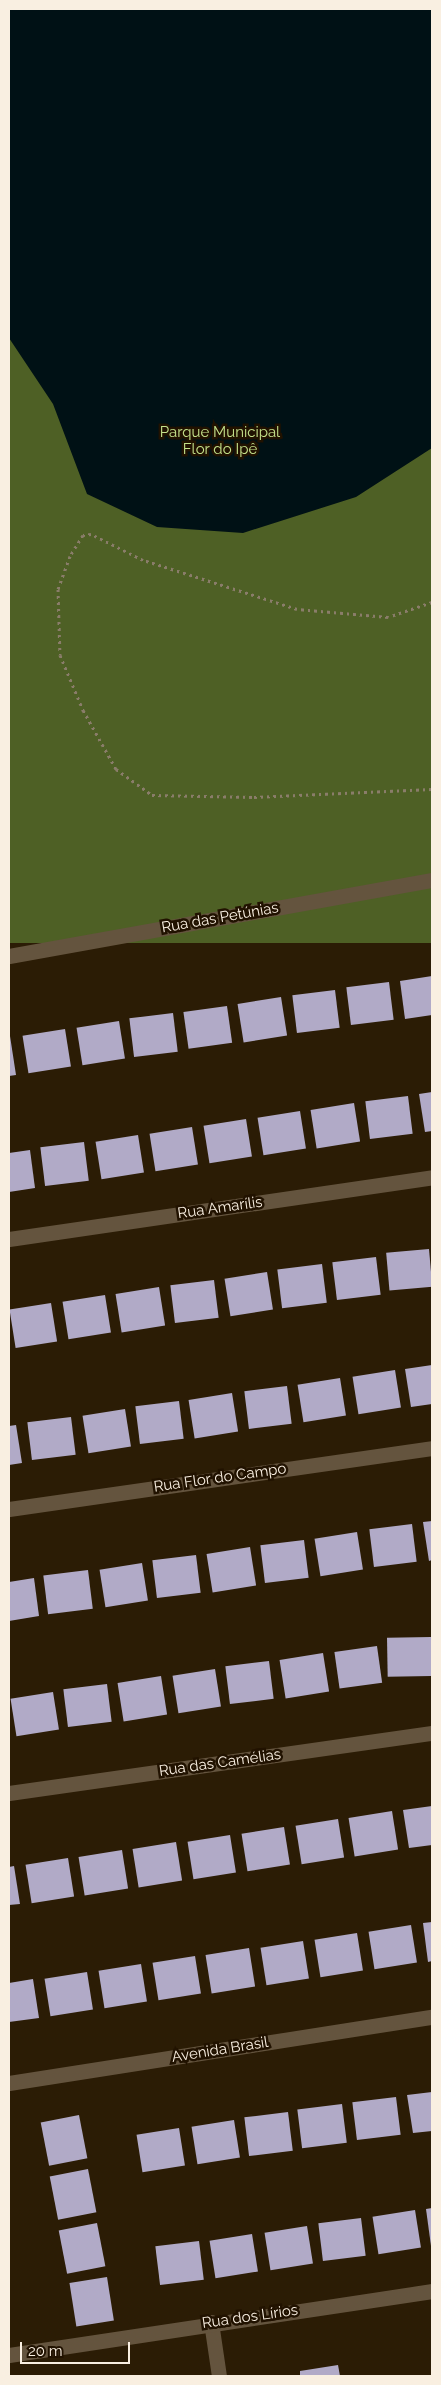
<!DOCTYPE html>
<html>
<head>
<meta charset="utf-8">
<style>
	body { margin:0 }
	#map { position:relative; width:441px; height:2385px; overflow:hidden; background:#2b1c05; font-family:Raleway,sans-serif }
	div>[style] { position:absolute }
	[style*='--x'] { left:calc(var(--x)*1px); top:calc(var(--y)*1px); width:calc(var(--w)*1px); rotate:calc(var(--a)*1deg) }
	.forest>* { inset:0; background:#4e6025; transform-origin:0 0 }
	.water>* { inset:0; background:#001115 }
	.building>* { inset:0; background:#b1aac7; transform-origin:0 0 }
	.path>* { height:3px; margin-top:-1.5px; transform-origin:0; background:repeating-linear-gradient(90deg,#8a7d6a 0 2.5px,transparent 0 6.5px) }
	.minor>* { height:15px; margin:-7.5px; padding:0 7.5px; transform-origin:7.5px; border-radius:7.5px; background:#64543e }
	span { translate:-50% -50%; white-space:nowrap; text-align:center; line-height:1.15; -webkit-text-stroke:5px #211200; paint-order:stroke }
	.park-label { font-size:15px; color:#c5e28b }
	.street-label { font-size:15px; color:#f9efe1 }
	.frame { position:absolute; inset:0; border:10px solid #f9efe1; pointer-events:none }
	.scale { position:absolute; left:20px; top:2342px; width:110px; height:22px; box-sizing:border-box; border:2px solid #f9efe1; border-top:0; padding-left:6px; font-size:15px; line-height:18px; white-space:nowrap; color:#f9efe1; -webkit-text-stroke:4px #211200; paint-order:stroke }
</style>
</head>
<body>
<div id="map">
	<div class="forest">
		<div style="left:9px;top:9px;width:423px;height:934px"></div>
	</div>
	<div class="water">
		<div style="clip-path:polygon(9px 9px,432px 9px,432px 448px,356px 497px,243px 533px,157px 527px,87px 494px,53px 404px,9px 338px)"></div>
	</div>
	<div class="building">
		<div style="clip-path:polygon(432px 976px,432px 1015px,405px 1019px,400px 981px)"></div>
		<div style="left:389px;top:982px;width:38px;height:43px;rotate:83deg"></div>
		<div style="left:335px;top:990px;width:38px;height:43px;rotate:83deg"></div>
		<div style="left:281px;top:997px;width:39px;height:44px;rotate:81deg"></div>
		<div style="left:227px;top:1006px;width:37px;height:44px;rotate:82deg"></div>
		<div style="left:173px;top:1013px;width:39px;height:44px;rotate:83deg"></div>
		<div style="left:119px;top:1021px;width:38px;height:43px;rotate:81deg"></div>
		<div style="left:65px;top:1029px;width:38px;height:43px;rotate:81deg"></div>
		<div style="clip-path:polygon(10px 1036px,16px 1075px,9px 1076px,9px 1037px)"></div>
		<div style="clip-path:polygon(432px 1092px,432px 1131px,425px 1132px,419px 1094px)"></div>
		<div style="left:408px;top:1096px;width:38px;height:43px;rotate:83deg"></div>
		<div style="left:354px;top:1103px;width:39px;height:44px;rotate:81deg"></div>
		<div style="left:300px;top:1111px;width:38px;height:43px;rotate:81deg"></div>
		<div style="left:246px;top:1119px;width:38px;height:43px;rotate:81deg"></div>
		<div style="left:192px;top:1127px;width:38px;height:43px;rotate:81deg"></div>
		<div style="left:138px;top:1135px;width:38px;height:43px;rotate:81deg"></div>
		<div style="left:84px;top:1142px;width:39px;height:44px;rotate:83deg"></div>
		<div style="clip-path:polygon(30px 1150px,35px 1188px,9px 1192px,9px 1153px)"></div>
		<div style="left:429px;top:1249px;width:38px;height:43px;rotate:85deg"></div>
		<div style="left:376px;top:1257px;width:38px;height:44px;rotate:83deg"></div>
		<div style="left:322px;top:1264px;width:39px;height:45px;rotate:83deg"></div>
		<div style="left:267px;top:1272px;width:38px;height:43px;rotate:81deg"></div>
		<div style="left:214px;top:1280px;width:38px;height:44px;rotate:83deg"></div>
		<div style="left:159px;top:1287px;width:39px;height:44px;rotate:81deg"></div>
		<div style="left:105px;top:1295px;width:38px;height:43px;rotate:81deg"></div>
		<div style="left:51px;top:1303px;width:39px;height:42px;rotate:81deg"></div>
		<div style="clip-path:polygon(432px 1365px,432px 1404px,411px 1407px,405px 1369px)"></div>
		<div style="left:395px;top:1370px;width:38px;height:43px;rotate:81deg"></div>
		<div style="left:340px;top:1378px;width:38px;height:43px;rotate:81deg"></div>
		<div style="left:287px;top:1386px;width:38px;height:43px;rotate:83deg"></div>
		<div style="left:232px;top:1393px;width:39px;height:44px;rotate:81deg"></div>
		<div style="left:179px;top:1401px;width:38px;height:44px;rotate:83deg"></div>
		<div style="left:125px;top:1409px;width:38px;height:43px;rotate:81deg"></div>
		<div style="left:71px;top:1417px;width:38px;height:44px;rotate:83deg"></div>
		<div style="clip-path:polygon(16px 1425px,22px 1463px,9px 1465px,9px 1426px)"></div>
		<div style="clip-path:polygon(432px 1521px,432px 1560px,429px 1561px,423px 1522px)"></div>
		<div style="left:412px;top:1524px;width:38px;height:43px;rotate:83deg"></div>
		<div style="left:357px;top:1532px;width:38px;height:43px;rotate:81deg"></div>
		<div style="left:304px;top:1540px;width:38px;height:44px;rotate:83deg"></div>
		<div style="left:250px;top:1547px;width:39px;height:44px;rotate:81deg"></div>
		<div style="left:196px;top:1555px;width:38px;height:44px;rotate:83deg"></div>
		<div style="left:142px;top:1563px;width:38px;height:43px;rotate:81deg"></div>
		<div style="left:88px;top:1570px;width:39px;height:45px;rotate:83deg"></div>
		<div style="clip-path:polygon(34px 1578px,39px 1616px,9px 1621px,9px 1582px)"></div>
		<div style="left:431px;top:1637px;width:39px;height:44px;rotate:89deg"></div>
		<div style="left:377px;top:1646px;width:37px;height:43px;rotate:82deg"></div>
		<div style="left:323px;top:1653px;width:39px;height:44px;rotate:81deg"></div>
		<div style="left:269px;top:1661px;width:38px;height:44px;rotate:83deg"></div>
		<div style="left:215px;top:1669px;width:38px;height:43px;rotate:81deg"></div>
		<div style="left:161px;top:1676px;width:39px;height:44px;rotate:81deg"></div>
		<div style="left:107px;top:1684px;width:38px;height:44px;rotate:83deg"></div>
		<div style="left:53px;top:1692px;width:38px;height:43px;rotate:81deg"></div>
		<div style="clip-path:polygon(432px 1806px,432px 1845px,409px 1848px,403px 1810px)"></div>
		<div style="left:392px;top:1811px;width:39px;height:44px;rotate:81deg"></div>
		<div style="left:338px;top:1819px;width:39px;height:43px;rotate:81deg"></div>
		<div style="left:284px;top:1827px;width:38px;height:43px;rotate:81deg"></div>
		<div style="left:230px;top:1835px;width:38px;height:43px;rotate:81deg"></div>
		<div style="left:176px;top:1842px;width:39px;height:44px;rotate:81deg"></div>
		<div style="left:122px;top:1850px;width:39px;height:44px;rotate:81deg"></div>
		<div style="left:68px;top:1858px;width:39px;height:43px;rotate:81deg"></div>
		<div style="clip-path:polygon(14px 1866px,20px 1904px,9px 1905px,9px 1867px)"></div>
		<div style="clip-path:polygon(432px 1922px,432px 1961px,428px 1962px,423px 1923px)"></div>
		<div style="left:411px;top:1925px;width:38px;height:43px;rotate:81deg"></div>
		<div style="left:357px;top:1933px;width:38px;height:43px;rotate:81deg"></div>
		<div style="left:303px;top:1941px;width:38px;height:43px;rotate:81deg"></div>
		<div style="left:249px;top:1948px;width:39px;height:44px;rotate:81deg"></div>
		<div style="left:195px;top:1956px;width:38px;height:43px;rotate:81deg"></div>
		<div style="left:141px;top:1964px;width:38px;height:43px;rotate:81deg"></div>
		<div style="left:87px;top:1972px;width:38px;height:43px;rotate:81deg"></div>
		<div style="clip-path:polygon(33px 1979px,39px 2018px,9px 2022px,9px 1983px)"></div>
		<div style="clip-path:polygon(432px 2092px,432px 2131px,413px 2133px,407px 2095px)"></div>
		<div style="left:396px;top:2097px;width:38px;height:44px;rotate:83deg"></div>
		<div style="left:342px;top:2104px;width:39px;height:45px;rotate:83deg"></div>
		<div style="left:288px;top:2112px;width:39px;height:44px;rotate:83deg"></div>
		<div style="left:79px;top:2115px;width:44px;height:39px;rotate:79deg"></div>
		<div style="left:234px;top:2120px;width:38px;height:43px;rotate:81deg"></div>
		<div style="left:179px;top:2128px;width:38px;height:43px;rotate:81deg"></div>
		<div style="left:88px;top:2169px;width:44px;height:39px;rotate:79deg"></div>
		<div style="clip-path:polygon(432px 2208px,432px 2246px,431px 2246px,426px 2209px)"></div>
		<div style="left:415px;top:2210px;width:38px;height:43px;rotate:81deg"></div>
		<div style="left:361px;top:2218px;width:38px;height:43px;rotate:83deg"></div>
		<div style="left:97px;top:2223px;width:44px;height:39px;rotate:79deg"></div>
		<div style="left:307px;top:2226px;width:38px;height:43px;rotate:81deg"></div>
		<div style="left:252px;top:2234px;width:38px;height:43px;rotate:81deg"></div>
		<div style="left:199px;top:2241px;width:39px;height:44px;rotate:83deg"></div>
		<div style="left:107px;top:2277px;width:44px;height:38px;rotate:81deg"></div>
		<div style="clip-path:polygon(338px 2365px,340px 2376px,300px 2376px,300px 2371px)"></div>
	</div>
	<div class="path">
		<div style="--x:432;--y:602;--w:46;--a:161.2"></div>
		<div style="--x:388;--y:617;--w:91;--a:-175"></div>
		<div style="--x:297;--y:609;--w:162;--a:-162.3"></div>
		<div style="--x:143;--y:560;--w:58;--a:-153.4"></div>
		<div style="--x:91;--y:534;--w:8;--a:173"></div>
		<div style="--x:83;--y:535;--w:25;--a:122"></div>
		<div style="--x:70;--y:556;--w:35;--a:110"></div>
		<div style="--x:58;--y:589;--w:66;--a:88.3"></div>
		<div style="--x:60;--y:655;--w:60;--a:67.3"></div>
		<div style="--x:83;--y:710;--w:68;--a:60.8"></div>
		<div style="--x:116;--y:769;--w:44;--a:35.8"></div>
		<div style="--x:152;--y:795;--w:102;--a:1.1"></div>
		<div style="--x:254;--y:797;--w:178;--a:-2.6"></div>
	</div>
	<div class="minor">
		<div style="--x:9;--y:956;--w:430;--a:-10.2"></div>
		<div style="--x:9;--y:1239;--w:428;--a:-8.3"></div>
		<div style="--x:9;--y:1509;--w:427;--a:-8.2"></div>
		<div style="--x:9;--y:1793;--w:427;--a:-8.1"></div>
		<div style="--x:9;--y:2083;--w:428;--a:-8.9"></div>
		<div style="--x:211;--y:2322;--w:55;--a:81.6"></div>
		<div style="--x:9;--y:2355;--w:428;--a:-8.6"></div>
	</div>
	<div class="park-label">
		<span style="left:220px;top:441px">Parque Municipal<br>Flor do Ipê</span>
	</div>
	<div class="street-label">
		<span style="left:220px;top:918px;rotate:-10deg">Rua das Petúnias</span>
		<span style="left:220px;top:1208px;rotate:-8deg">Rua Amarílis</span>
		<span style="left:220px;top:1478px;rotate:-8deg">Rua Flor do Campo</span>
		<span style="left:220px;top:1763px;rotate:-8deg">Rua das Camélias</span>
		<span style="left:220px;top:2050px;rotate:-9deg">Avenida Brasil</span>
		<span style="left:250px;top:2317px;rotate:-8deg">Rua dos Lírios</span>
	</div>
	<div class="frame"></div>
	<div class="scale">20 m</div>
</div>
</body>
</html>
